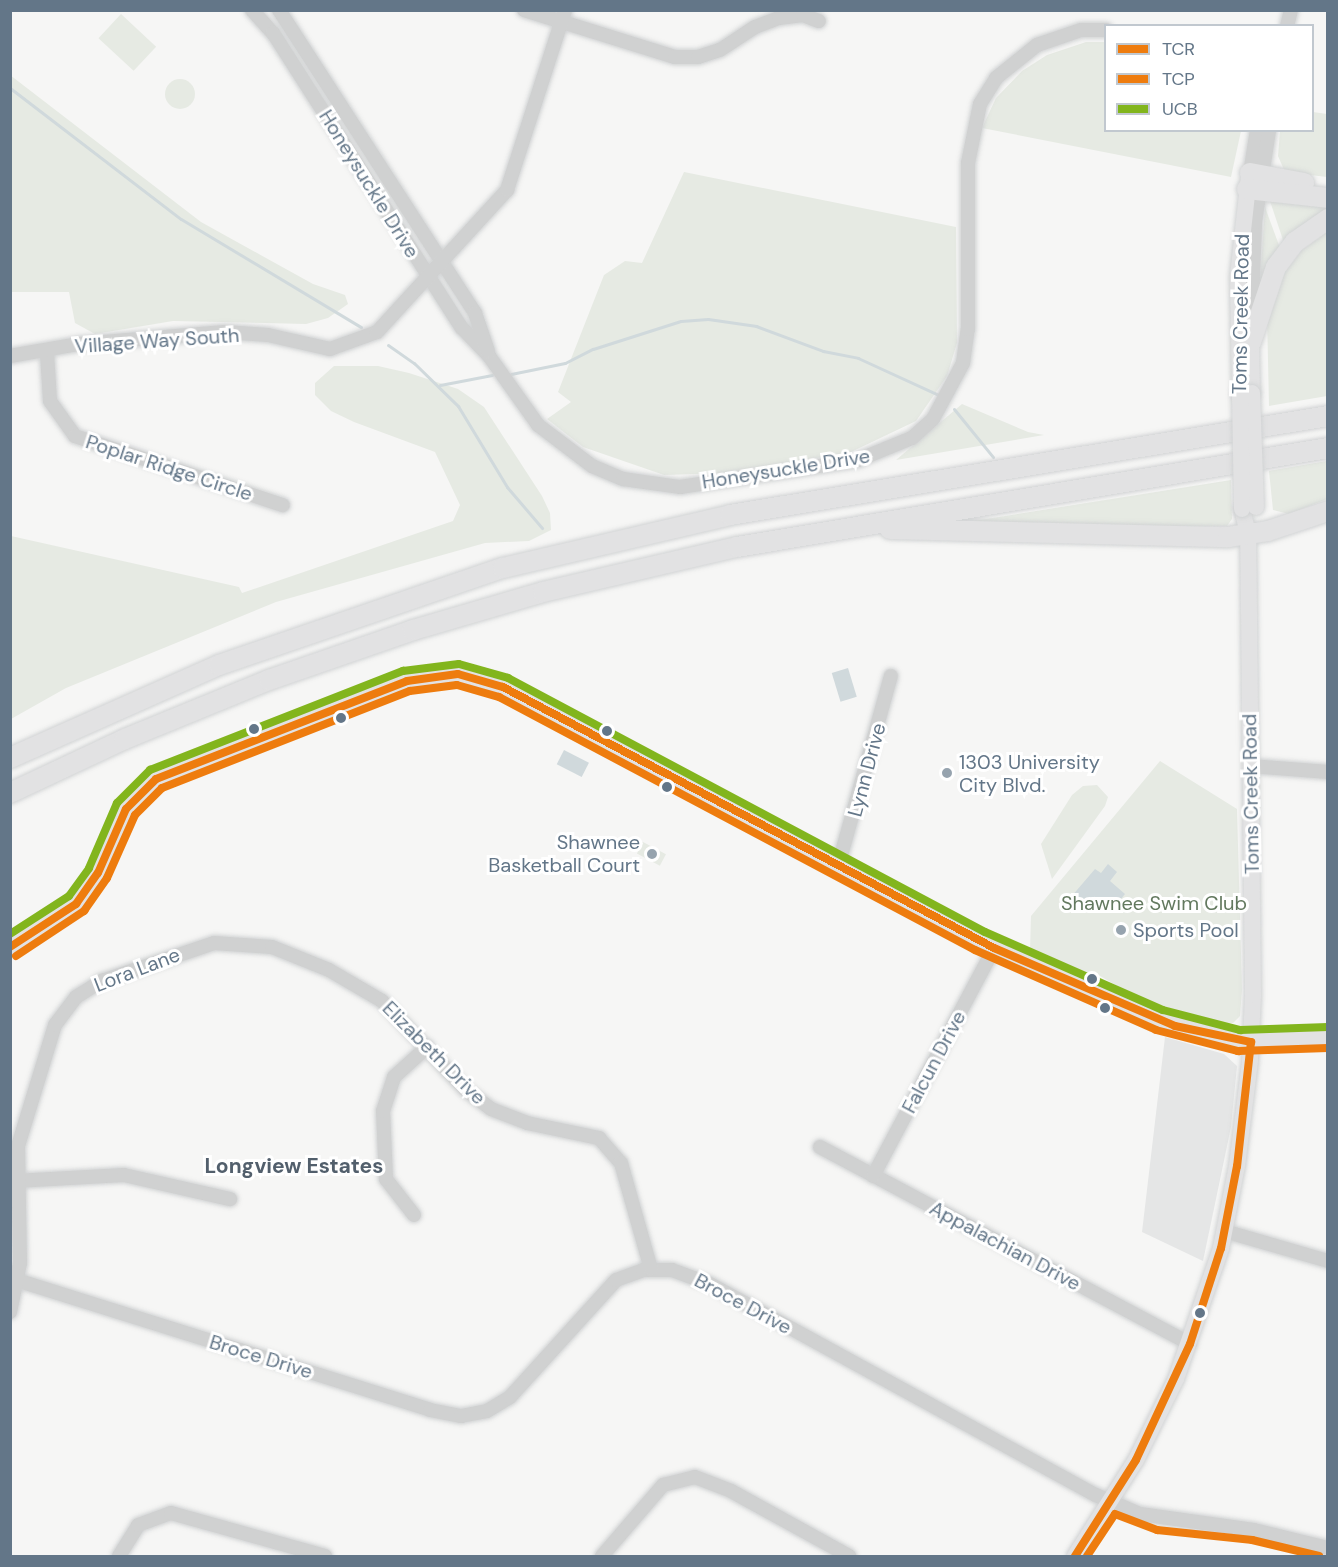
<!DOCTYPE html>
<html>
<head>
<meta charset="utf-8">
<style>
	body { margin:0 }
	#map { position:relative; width:1338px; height:1567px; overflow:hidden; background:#f6f6f5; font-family:"DM Sans",sans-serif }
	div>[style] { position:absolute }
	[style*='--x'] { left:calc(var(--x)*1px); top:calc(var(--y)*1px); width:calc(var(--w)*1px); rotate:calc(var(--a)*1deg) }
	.built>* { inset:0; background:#e5e6e6 }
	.green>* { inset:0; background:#e6eae3; transform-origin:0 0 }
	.round { border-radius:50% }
	.water>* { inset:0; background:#d0d9dc; transform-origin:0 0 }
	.stream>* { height:3px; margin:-1.5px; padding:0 1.5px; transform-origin:1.5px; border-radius:1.5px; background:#d0d9dc }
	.roads { filter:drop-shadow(0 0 2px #d1d3d4) drop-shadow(0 0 2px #d1d3d4) }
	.minor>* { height:14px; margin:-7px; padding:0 7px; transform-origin:7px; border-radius:7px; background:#d0d1d1 }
	.major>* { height:16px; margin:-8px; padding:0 8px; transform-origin:8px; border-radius:8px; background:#e2e2e3 }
	.highway>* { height:20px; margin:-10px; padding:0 10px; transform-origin:10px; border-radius:10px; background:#e2e2e3 }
	.bridges { filter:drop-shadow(0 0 2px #d1d3d4) drop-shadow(0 0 2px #d1d3d4) }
	.major-bridge>* { height:16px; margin:-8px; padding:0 8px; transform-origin:8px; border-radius:8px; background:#e2e2e3 }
	.bus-1>* { height:8px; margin:-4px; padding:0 4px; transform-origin:4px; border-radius:4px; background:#ee7c0e }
	.bus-2>* { height:8px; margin:-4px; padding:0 4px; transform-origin:4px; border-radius:4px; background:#ee7c0e }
	.bus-3>* { height:8px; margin:-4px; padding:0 4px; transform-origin:4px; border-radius:4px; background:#82b51d }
	.dots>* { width:16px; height:16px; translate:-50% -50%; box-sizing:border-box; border:3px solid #fff; border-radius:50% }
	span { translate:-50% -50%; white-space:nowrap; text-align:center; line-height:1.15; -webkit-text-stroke:6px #fff; paint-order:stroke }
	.street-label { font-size:20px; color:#637688 }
	.poi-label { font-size:20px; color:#637688 }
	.left { translate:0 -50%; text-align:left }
	.right { translate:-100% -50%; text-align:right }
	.park-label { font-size:20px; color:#63795f }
	.neighbourhood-label { font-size:21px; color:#525f6c; font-weight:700 }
	.frame { position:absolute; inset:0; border:12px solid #637688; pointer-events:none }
	.legend { position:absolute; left:1104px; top:24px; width:210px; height:108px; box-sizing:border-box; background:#fff; border:2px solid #c1c8cf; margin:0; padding:8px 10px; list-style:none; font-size:18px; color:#637688 }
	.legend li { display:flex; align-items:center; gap:12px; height:30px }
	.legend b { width:30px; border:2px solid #c1c8cf }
</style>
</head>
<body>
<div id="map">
	<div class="built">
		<div style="clip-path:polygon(1165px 1037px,1224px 1054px,1237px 1066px,1231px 1127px,1203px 1261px,1142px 1232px)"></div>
	</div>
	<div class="green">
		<div style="left:121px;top:14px;width:48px;height:33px;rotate:43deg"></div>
		<div style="clip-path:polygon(1086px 42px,1105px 42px,1106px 130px,1241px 131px,1231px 177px,982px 128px,996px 98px,1022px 71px,1047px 55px)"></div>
		<div style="clip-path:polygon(10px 75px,201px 222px,313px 284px,345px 295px,348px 304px,328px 318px,306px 324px,173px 321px,95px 334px,75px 323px,69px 292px,12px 292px)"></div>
		<div class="round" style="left:165px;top:79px;width:30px;height:30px"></div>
		<div style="clip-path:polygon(1313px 112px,1327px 114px,1327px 177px,1285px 172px,1278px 156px,1280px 131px,1312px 130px)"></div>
		<div style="clip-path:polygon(684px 172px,956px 227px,957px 343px,947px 376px,916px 421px,851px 452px,728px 473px,664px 475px,583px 447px,547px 419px,571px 402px,558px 392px,604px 275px,625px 261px,642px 263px)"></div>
		<div style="clip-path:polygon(1270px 201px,1327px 204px,1327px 212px,1284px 243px)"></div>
		<div style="clip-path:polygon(1265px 207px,1280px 248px,1260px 285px,1262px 253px)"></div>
		<div style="clip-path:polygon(1327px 232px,1327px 396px,1269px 406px,1267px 315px,1285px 272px,1302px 250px)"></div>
		<div style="clip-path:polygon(334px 366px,378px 366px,409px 373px,458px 389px,484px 407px,542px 496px,550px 513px,551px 530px,529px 541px,485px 543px,276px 602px,66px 688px,11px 719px,11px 536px,239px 587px,242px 593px,453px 521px,460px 505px,435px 452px,354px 422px,331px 411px,315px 395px,315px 383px)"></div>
		<div style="clip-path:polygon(962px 404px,1028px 432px,1044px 435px,896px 460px)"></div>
		<div style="clip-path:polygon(1327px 461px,1327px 499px,1289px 514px,1273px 510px,1269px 471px)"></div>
		<div style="clip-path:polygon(1231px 480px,1232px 519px,1227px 526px,1092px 528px,967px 522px)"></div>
		<div style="clip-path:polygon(1160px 761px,1237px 809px,1242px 990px,1240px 1016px,1233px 1023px,1212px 1022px,1136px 997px,1095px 973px,1074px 970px,1030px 951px,1031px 916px)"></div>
		<div style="clip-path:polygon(1097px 785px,1108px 797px,1105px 806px,1052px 879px,1041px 844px,1072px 795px,1083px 786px)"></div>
		<div style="left:643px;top:842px;width:26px;height:13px;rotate:28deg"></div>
	</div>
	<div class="water">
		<div style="left:848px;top:668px;width:30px;height:17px;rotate:73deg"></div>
		<div style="left:564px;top:750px;width:28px;height:16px;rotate:27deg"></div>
		<div style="clip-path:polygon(1108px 864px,1117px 872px,1110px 881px,1125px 894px,1112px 910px,1097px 897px,1086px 910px,1071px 897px,1095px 869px,1101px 873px)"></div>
	</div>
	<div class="stream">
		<div style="--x:10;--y:88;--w:215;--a:37.5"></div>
		<div style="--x:181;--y:219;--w:210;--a:31"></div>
		<div style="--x:388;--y:345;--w:32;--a:35"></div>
		<div style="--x:414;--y:363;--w:62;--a:44.3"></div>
		<div style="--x:458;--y:406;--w:95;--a:58.8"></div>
		<div style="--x:507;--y:487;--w:54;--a:49.5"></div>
		<div style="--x:511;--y:374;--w:55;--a:-11.5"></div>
		<div style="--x:565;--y:363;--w:31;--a:-27"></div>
		<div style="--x:593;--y:349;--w:92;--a:-17.7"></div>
		<div style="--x:681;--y:321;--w:27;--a:-4"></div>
		<div style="--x:708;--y:319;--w:49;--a:8.3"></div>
		<div style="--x:756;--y:326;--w:72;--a:20.5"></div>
		<div style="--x:823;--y:351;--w:36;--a:11"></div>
		<div style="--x:858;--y:358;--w:89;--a:24.6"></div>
		<div style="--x:440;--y:385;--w:53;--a:-10.9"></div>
		<div style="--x:954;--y:409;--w:62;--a:50.9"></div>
	</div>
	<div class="roads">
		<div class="minor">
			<div style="--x:252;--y:10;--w:31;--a:48"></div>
			<div style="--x:273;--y:33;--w:350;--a:57.4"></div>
			<div style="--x:462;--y:328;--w:39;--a:46"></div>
			<div style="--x:489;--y:356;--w:85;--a:54.6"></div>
			<div style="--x:538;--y:425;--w:68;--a:37.2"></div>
			<div style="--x:592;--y:466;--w:34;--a:23"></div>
			<div style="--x:623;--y:479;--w:58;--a:8"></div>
			<div style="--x:680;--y:487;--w:180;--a:-8.6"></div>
			<div style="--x:858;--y:460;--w:58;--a:-22.2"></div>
			<div style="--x:912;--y:438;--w:28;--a:-42"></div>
			<div style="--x:933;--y:419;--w:64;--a:-61.8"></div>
			<div style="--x:963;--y:363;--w:34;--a:-82"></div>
			<div style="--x:968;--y:329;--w:166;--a:-90"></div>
			<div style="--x:968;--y:163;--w:60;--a:-78.5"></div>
			<div style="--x:980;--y:104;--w:31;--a:-58"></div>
			<div style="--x:996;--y:78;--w:53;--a:-38.8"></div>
			<div style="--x:1037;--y:45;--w:46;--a:-18.8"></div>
			<div style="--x:1081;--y:30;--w:25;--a:0"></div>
			<div style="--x:279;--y:10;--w:361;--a:57.1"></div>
			<div style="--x:475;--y:313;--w:40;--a:71.1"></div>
			<div style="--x:524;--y:10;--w:158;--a:17.3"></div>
			<div style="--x:675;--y:57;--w:23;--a:0"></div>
			<div style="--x:698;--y:57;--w:23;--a:-18"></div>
			<div style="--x:720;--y:50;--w:42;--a:-33.3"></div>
			<div style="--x:755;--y:27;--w:26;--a:-21"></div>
			<div style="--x:779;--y:18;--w:24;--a:-7"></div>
			<div style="--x:803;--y:15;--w:17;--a:21"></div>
			<div style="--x:1287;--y:26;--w:16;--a:-76"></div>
			<div style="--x:1250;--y:173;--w:44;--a:-80.8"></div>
			<div style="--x:1251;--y:328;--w:106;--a:-87.8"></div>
			<div style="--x:1255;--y:222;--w:93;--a:-81.3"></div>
			<div style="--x:47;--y:353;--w:48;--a:86.4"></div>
			<div style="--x:50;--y:401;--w:43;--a:54.5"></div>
			<div style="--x:75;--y:436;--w:219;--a:18.4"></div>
			<div style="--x:10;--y:356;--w:70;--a:-9.9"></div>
			<div style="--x:79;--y:344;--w:146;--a:-4.7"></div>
			<div style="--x:225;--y:332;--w:43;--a:4"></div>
			<div style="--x:268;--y:335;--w:64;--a:12.7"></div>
			<div style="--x:330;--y:349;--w:50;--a:-19.9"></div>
			<div style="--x:377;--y:332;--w:193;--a:-47.5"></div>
			<div style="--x:507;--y:190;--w:189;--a:-72.1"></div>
			<div style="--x:1251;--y:766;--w:77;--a:4.5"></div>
			<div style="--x:839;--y:863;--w:194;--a:-74.5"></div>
			<div style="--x:820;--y:1147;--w:419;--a:28"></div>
			<div style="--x:873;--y:1176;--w:258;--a:-62"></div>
			<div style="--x:15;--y:1181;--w:109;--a:-3.2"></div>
			<div style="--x:124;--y:1175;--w:109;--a:12.8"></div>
			<div style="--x:414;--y:1215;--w:46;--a:-127.9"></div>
			<div style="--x:386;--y:1179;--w:68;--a:-92.5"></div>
			<div style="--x:383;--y:1111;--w:36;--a:-72"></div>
			<div style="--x:394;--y:1077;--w:45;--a:-42.3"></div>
			<div style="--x:1224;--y:1231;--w:108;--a:16.1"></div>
			<div style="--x:10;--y:1278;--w:440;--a:17.4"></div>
			<div style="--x:430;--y:1410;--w:32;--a:11"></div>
			<div style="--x:461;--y:1416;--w:26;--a:-11"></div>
			<div style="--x:487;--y:1411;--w:27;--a:-31"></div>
			<div style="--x:510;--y:1397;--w:158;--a:-47.8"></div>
			<div style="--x:616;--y:1280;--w:29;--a:-20"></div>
			<div style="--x:643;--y:1270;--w:29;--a:0"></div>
			<div style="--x:672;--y:1270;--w:40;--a:20.2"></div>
			<div style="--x:710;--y:1284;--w:440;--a:28.7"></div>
			<div style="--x:1096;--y:1495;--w:48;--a:23.4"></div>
			<div style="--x:1140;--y:1514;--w:115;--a:8"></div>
			<div style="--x:1254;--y:1530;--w:76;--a:13.7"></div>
			<div style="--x:10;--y:1312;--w:50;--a:-78.5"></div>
			<div style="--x:20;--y:1263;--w:117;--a:-91"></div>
			<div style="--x:18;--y:1146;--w:127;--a:-73"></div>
			<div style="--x:55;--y:1025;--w:35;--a:-53"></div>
			<div style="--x:76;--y:997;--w:31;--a:-32"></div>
			<div style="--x:102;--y:981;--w:118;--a:-18.7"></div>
			<div style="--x:214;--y:943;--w:58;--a:3.9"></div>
			<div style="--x:272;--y:947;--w:61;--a:22"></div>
			<div style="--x:329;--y:970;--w:61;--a:30.3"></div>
			<div style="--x:382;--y:1001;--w:122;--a:46.7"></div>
			<div style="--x:466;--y:1090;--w:31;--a:37"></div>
			<div style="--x:491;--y:1109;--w:39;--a:21"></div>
			<div style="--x:527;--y:1123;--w:74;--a:11.8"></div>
			<div style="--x:599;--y:1138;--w:33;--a:49"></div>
			<div style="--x:621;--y:1163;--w:110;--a:74.2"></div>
			<div style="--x:119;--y:1556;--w:36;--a:-58"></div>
			<div style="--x:138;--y:1525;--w:35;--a:-20"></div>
			<div style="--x:171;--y:1513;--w:160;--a:15.6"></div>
			<div style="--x:602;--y:1556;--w:94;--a:-49.3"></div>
			<div style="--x:663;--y:1485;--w:33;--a:-14"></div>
			<div style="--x:695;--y:1477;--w:39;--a:21"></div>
			<div style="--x:731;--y:1491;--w:135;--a:28.8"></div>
		</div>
		<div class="major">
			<div style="--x:1251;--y:342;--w:51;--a:88.9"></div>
			<div style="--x:1240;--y:394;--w:118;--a:-91"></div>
			<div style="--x:1238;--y:276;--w:100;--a:-83.7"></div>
			<div style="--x:10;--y:947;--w:79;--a:-33.1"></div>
			<div style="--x:76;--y:904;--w:38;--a:-55"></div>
			<div style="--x:98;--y:873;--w:70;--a:-66.4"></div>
			<div style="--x:126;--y:809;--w:42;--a:-45"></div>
			<div style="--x:156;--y:779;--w:269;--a:-21.3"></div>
			<div style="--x:407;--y:681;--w:51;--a:-7.8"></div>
			<div style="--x:458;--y:674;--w:47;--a:16.1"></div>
			<div style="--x:503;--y:687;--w:540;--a:28.04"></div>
			<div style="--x:980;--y:941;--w:197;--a:23.7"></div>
			<div style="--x:1160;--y:1020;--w:82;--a:14.9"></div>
			<div style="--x:1239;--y:1041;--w:89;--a:-2.6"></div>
			<div style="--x:1075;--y:1556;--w:114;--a:-57.6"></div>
			<div style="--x:1136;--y:1460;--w:90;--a:-63.7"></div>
			<div style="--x:1176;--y:1379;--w:139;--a:-71"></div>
			<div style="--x:1221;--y:1248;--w:84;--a:-79"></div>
			<div style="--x:1237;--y:1166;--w:106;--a:-82.9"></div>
			<div style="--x:1250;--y:1061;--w:66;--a:-87.4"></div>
			<div style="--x:1253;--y:995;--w:461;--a:-90.6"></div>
			<div style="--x:1248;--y:534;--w:26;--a:-103"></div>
		</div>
		<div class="highway">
			<div style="--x:1250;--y:173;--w:55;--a:10.5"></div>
			<div style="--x:1247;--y:189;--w:81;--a:6.3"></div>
			<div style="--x:1251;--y:342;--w:79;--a:-71.6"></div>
			<div style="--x:1276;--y:267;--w:31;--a:-53"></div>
			<div style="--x:1295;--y:242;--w:40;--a:-34.9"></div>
			<div style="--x:890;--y:529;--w:338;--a:1.4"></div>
			<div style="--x:1228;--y:537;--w:40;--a:-8.5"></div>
			<div style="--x:1268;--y:531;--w:63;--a:-18.4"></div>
			<div style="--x:10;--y:758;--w:229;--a:-24"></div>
			<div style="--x:219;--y:665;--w:300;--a:-18.9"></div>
			<div style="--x:503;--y:568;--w:233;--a:-13.1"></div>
			<div style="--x:730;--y:515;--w:606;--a:-9.4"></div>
			<div style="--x:10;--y:793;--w:127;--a:-25.2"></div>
			<div style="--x:125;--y:739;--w:156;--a:-22.3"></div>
			<div style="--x:269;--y:680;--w:152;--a:-19.1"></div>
			<div style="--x:413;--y:630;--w:135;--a:-16.3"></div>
			<div style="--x:543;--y:592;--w:199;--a:-13.1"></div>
			<div style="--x:737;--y:547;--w:599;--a:-9.51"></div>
		</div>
	</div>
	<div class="bridges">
		<div class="major-bridge">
			<div style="--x:1252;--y:393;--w:114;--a:88"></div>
			<div style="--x:1240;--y:394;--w:115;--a:89"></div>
		</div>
	</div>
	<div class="bus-1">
		<div style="--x:10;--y:947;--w:79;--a:-33.1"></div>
		<div style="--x:76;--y:904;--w:38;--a:-55"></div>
		<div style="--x:98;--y:873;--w:70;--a:-66.4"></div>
		<div style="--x:126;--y:809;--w:42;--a:-45"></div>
		<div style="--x:156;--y:779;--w:269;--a:-21.3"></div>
		<div style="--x:407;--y:681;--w:51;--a:-7.8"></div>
		<div style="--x:458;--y:674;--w:47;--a:16.1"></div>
		<div style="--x:503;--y:687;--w:556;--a:27.99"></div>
		<div style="--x:994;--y:948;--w:197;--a:23.3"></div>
		<div style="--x:1175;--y:1026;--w:78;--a:11.9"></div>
		<div style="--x:1251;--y:1042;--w:125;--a:96.4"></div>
		<div style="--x:1237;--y:1166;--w:84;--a:101"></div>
		<div style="--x:1221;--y:1248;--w:101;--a:107.9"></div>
		<div style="--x:1190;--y:1344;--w:128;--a:115"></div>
		<div style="--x:1136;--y:1460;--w:114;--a:122.4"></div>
	</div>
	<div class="bus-2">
		<div style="--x:16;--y:956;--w:82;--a:-33.5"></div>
		<div style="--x:84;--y:911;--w:40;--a:-55.1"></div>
		<div style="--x:107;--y:878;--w:69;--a:-66"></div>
		<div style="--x:135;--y:815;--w:38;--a:-45"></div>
		<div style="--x:162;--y:788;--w:266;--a:-21.4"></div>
		<div style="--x:410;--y:691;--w:47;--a:-7.3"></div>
		<div style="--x:457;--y:685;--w:44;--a:15.9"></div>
		<div style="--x:499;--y:697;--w:539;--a:27.99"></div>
		<div style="--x:975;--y:950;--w:198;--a:23.8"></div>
		<div style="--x:1156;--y:1030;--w:85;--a:14.4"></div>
		<div style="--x:1238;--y:1051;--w:90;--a:-1.9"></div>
		<div style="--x:1087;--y:1556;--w:50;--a:-56.3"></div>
		<div style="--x:1115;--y:1514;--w:45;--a:20.9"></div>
		<div style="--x:1157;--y:1530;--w:96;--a:6"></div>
		<div style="--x:1252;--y:1540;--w:69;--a:13.4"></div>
	</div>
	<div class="bus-3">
		<div style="--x:10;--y:934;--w:70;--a:-32.8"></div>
		<div style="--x:69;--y:896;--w:34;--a:-54"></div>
		<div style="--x:89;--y:868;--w:71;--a:-66.7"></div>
		<div style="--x:117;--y:803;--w:47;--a:-45"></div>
		<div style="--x:150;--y:770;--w:272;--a:-21.4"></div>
		<div style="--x:403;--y:671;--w:56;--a:-7.1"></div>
		<div style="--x:459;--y:664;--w:51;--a:15.9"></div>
		<div style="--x:508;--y:678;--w:540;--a:28.04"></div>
		<div style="--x:985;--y:932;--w:194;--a:23.7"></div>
		<div style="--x:1163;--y:1010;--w:80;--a:14.6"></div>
		<div style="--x:1240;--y:1030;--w:88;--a:-2"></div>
	</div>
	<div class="dots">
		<div style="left:341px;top:718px;background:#637688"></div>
		<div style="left:254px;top:729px;background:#637688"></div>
		<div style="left:607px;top:731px;background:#637688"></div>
		<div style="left:947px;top:773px;background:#96a3ae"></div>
		<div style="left:667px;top:787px;background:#637688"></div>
		<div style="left:652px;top:854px;background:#96a3ae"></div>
		<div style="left:1121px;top:930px;background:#96a3ae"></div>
		<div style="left:1092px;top:979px;background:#637688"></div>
		<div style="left:1105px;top:1008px;background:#637688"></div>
		<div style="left:1200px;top:1313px;background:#637688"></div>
	</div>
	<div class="street-label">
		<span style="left:369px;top:184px;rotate:58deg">Honeysuckle Drive</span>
		<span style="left:1241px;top:314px;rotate:-89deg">Toms Creek Road</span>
		<span style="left:157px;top:341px;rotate:-4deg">Village Way South</span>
		<span style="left:169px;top:468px;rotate:18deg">Poplar Ridge Circle</span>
		<span style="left:786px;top:469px;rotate:-9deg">Honeysuckle Drive</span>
		<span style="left:867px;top:770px;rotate:-75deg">Lynn Drive</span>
		<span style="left:1251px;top:794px;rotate:-91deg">Toms Creek Road</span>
		<span style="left:137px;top:970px;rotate:-21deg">Lora Lane</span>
		<span style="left:434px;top:1053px;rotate:45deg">Elizabeth Drive</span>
		<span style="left:934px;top:1062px;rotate:-62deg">Falcun Drive</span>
		<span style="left:1005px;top:1246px;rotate:28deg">Appalachian Drive</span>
		<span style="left:743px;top:1304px;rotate:28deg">Broce Drive</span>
		<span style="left:261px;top:1357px;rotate:17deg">Broce Drive</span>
	</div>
	<div class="poi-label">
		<span class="left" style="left:959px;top:774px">1303 University<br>City Blvd.</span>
		<span class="right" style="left:640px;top:854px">Shawnee<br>Basketball Court</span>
		<span class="left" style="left:1133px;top:930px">Sports Pool</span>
	</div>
	<div class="park-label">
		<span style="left:1154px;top:903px">Shawnee Swim Club</span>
	</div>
	<div class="neighbourhood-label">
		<span style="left:294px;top:1166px">Longview Estates</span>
	</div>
	<div class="frame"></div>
	<ul class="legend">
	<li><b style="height:8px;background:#ee7c0e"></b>TCR</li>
	<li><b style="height:8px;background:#ee7c0e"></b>TCP</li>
	<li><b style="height:8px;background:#82b51d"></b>UCB</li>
	</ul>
</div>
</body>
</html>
